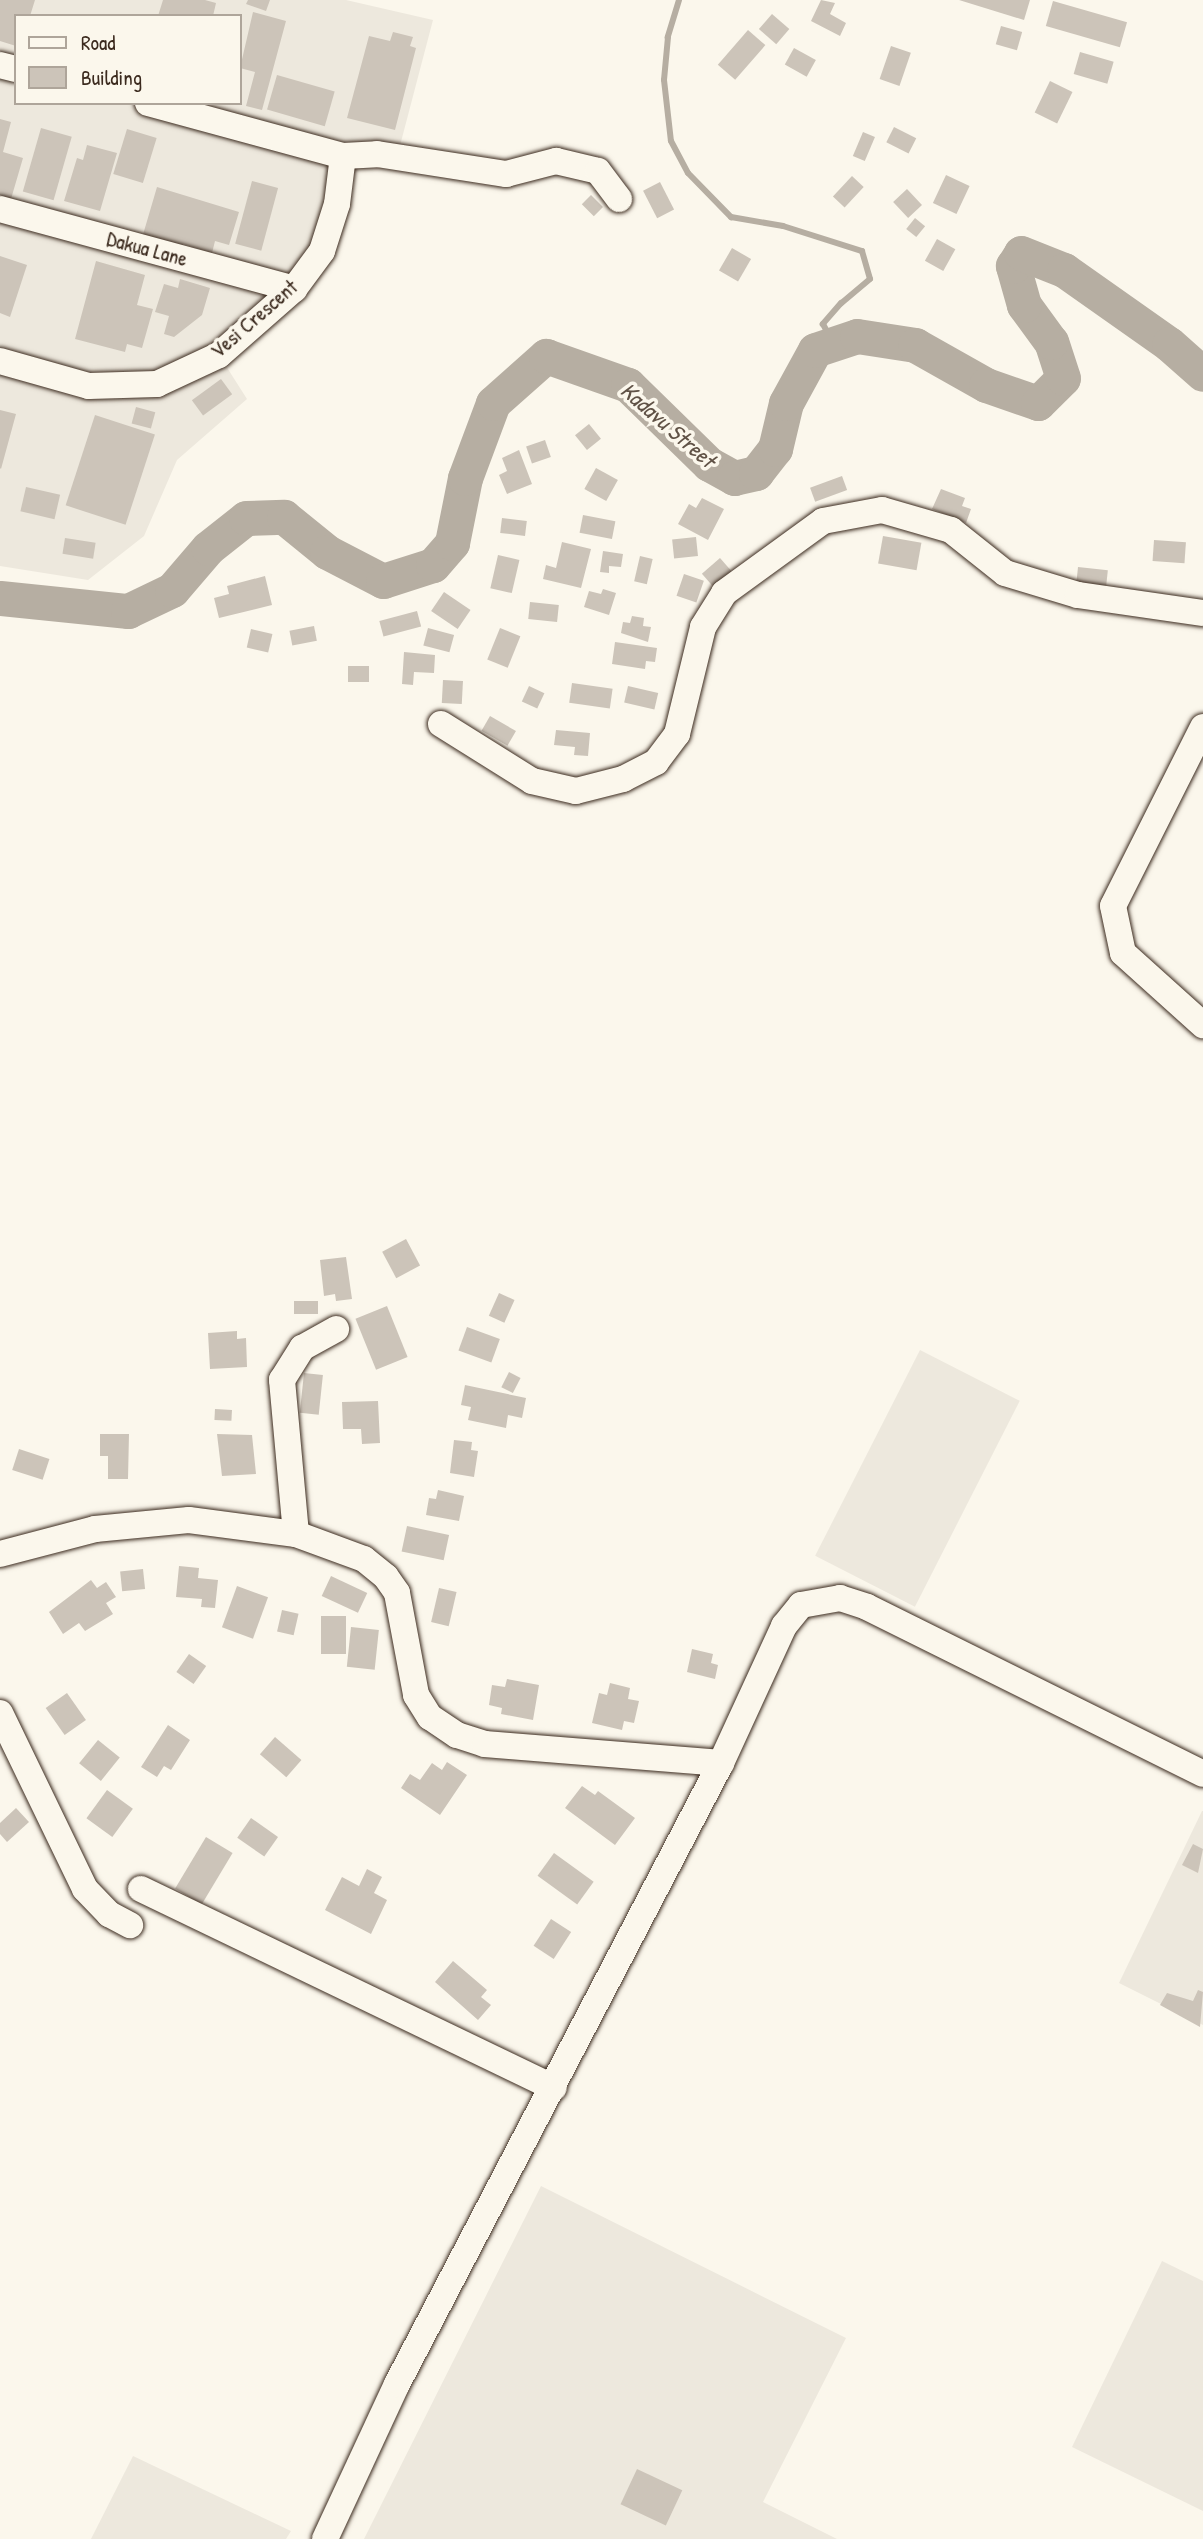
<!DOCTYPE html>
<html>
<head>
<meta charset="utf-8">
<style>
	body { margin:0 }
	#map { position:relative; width:1203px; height:2539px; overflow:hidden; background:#fbf7ec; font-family:"Patrick Hand",sans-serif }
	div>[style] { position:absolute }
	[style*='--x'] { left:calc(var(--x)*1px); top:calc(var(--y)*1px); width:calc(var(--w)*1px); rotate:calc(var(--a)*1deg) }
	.built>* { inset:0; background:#ede8dd; transform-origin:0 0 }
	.stream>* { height:6px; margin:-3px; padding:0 3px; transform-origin:3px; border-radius:3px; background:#b6aea2 }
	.river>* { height:35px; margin:-17.5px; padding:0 17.5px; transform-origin:17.5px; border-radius:17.5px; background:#b6aea2 }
	.building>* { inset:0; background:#ccc4b9; transform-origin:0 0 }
	.roads { filter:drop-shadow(0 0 2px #3b2a1e) drop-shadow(0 0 2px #3b2a1e) }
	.minor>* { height:26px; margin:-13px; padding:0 13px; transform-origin:13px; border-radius:13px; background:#fbf7ec }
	span { translate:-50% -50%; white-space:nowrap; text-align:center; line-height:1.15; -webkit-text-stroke:7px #fbf7ec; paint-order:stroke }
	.street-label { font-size:21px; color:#3b2a1e }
	.water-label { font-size:23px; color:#605246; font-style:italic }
	.legend { position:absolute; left:14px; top:14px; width:228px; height:91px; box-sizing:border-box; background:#fbf7ec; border:2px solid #aea59a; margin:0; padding:9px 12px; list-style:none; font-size:21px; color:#3b2a1e }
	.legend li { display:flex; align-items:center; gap:14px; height:35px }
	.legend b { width:35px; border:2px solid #aea59a }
</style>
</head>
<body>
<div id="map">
	<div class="built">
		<div style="clip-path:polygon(evenodd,0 0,346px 0,433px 20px,397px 157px,343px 156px,322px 251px,219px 355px,247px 399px,177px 460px,144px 536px,88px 580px,0 566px,0 0,16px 16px,240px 16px,240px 103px,16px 103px,16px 16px)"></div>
		<div style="left:920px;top:1350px;width:112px;height:231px;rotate:27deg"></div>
		<div style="clip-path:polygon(1202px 1811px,1203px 1811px,1203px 2025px,1119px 1983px)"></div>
		<div style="clip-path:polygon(541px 2186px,846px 2338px,763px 2502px,837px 2539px,364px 2539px)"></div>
		<div style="clip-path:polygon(1162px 2261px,1203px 2281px,1203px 2511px,1072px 2447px)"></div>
		<div style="clip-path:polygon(133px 2456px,291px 2531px,286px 2539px,91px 2539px)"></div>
	</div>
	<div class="stream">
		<div style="--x:679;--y:0;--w:39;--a:107"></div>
		<div style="--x:668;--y:37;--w:43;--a:95.3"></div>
		<div style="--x:664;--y:80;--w:61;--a:83.5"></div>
		<div style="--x:671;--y:141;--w:36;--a:62"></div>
		<div style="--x:688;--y:173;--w:62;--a:45.7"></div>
		<div style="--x:731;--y:217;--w:53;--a:9.8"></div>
		<div style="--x:783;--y:226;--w:83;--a:17.6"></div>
		<div style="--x:862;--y:251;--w:29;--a:74"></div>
		<div style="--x:870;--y:279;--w:38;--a:140"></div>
		<div style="--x:841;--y:303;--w:28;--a:131"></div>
		<div style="--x:823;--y:324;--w:21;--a:62"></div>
	</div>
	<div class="river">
		<div style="--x:0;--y:598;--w:129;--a:5.8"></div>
		<div style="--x:128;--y:611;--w:49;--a:-25.5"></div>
		<div style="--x:172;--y:590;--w:55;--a:-49.4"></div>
		<div style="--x:208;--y:548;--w:48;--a:-38.3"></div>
		<div style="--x:246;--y:518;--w:38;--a:-2"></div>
		<div style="--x:284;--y:517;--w:55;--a:39.1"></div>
		<div style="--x:327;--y:552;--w:63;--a:27.4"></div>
		<div style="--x:383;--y:581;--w:52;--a:-17.7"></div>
		<div style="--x:433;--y:565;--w:29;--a:-49"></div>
		<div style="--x:452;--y:543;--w:66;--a:-78.7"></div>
		<div style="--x:465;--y:478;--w:80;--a:-69.5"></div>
		<div style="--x:493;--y:403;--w:71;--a:-41.6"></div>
		<div style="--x:546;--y:356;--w:87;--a:19.5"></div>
		<div style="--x:628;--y:385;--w:113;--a:44.3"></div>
		<div style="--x:709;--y:464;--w:29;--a:29"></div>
		<div style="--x:734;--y:478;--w:23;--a:-13"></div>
		<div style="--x:756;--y:473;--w:31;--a:-52"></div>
		<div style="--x:775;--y:449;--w:47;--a:-76.6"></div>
		<div style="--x:786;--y:403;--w:60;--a:-61.3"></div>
		<div style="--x:815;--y:350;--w:44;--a:-18.4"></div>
		<div style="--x:857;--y:336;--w:59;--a:8.8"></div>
		<div style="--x:915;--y:345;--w:81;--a:29.4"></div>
		<div style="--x:986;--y:385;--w:55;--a:19.1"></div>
		<div style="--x:1038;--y:403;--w:35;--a:-45"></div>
		<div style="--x:1063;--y:378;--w:38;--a:-108"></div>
		<div style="--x:1051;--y:342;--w:46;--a:-126.1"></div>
		<div style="--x:1024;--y:305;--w:41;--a:-105.8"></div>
		<div style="--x:1013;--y:266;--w:15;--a:-58"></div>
		<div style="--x:1021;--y:253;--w:46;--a:21.6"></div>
		<div style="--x:1064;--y:270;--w:128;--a:35.2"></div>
		<div style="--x:1169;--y:344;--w:45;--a:41.4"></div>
	</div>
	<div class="building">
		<div style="clip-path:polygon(0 0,35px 0,30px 16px,16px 16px,16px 46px,0 41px)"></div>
		<div style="clip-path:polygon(163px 0,205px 0,216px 3px,213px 16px,158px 16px)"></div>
		<div style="clip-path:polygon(248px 0,270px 0,266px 11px,246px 4px)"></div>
		<div style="clip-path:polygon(821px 0,835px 3px,830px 14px,846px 23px,840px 36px,811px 21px)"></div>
		<div style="clip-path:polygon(959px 0,1030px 0,1024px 20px)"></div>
		<div style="left:1053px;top:1px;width:77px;height:26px;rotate:16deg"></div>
		<div style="clip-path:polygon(253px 12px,286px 21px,262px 110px,246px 106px,255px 72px,240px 68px)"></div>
		<div style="left:772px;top:14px;width:23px;height:20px;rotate:41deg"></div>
		<div style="left:1001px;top:26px;width:22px;height:19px;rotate:16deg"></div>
		<div style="left:748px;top:30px;width:23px;height:46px;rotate:41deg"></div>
		<div style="clip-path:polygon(393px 32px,413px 37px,410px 46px,416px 48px,395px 130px,347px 118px,369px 36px,390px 41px)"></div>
		<div style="left:891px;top:46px;width:21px;height:35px;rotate:19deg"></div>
		<div style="left:794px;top:48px;width:25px;height:19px;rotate:29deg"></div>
		<div style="left:1080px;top:52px;width:35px;height:23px;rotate:16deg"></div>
		<div style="left:277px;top:75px;width:60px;height:36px;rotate:16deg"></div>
		<div style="left:1050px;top:81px;width:25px;height:35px;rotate:26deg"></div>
		<div style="clip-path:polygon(0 119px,11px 122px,3px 152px,23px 158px,11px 199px,0 196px)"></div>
		<div style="left:894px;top:127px;width:25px;height:17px;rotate:27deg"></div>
		<div style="left:41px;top:128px;width:32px;height:66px;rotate:16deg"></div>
		<div style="left:127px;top:129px;width:31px;height:47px;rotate:17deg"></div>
		<div style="left:863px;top:132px;width:13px;height:26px;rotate:23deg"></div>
		<div style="clip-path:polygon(87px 145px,117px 153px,100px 211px,64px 201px,77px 158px,83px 160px)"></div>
		<div style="left:946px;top:175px;width:26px;height:31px;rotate:25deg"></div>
		<div style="left:852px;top:176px;width:16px;height:28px;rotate:43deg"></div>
		<div style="left:252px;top:181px;width:27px;height:65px;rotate:15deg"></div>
		<div style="left:660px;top:182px;width:31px;height:19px;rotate:63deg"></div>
		<div style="clip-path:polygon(157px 187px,239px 212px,229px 245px,215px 241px,212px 253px,183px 244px,181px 251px,142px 238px)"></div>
		<div style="left:907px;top:189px;width:22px;height:19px;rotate:47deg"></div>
		<div style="left:591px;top:195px;width:17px;height:13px;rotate:45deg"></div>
		<div style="left:915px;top:218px;width:13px;height:14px;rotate:39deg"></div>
		<div style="left:937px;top:239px;width:21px;height:25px;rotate:29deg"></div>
		<div style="left:732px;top:248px;width:22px;height:26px;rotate:30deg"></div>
		<div style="clip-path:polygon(0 256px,27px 265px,10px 317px,0 313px)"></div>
		<div style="clip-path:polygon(96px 261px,145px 275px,137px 305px,153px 309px,142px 348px,127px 344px,125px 352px,75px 339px)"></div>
		<div style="clip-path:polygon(180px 279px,210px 288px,202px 315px,174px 337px,164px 334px,169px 316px,155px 312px,164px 284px,178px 288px)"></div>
		<div style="left:221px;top:379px;width:19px;height:36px;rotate:54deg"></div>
		<div style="left:136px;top:407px;width:20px;height:17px;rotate:15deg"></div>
		<div style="clip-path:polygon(0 410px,16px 414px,1px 469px,0 468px)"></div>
		<div style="left:95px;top:415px;width:63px;height:95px;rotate:18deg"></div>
		<div style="left:589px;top:424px;width:19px;height:18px;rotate:51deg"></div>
		<div style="left:545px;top:440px;width:18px;height:20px;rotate:71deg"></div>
		<div style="clip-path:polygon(519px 450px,532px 484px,507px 494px,499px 475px,507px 471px,502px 458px)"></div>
		<div style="left:596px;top:468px;width:25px;height:24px;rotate:29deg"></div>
		<div style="left:842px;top:476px;width:15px;height:34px;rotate:70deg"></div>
		<div style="left:26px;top:487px;width:35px;height:25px;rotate:13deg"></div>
		<div style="clip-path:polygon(941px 489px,965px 498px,962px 506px,971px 509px,966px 523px,932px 509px)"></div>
		<div style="clip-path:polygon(702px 498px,724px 509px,708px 540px,678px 524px,689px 504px,696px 508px)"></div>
		<div style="left:583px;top:515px;width:33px;height:18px;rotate:11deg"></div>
		<div style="left:502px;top:518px;width:25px;height:15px;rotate:7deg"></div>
		<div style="left:883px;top:536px;width:39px;height:28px;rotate:10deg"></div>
		<div style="left:696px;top:537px;width:19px;height:24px;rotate:84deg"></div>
		<div style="left:65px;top:538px;width:31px;height:16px;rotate:9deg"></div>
		<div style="left:1154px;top:540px;width:32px;height:21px;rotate:4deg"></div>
		<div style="clip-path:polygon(562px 542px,591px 549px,581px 588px,543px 579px,546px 565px,556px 568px)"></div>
		<div style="clip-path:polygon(603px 551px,623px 554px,621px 567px,609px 566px,609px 573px,600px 572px)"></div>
		<div style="left:498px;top:555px;width:22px;height:34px;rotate:13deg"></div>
		<div style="left:640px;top:556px;width:13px;height:26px;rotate:13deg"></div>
		<div style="left:720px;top:558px;width:20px;height:24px;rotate:49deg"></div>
		<div style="left:1078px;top:567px;width:30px;height:17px;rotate:6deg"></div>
		<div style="left:684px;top:574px;width:21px;height:23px;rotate:19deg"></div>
		<div style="clip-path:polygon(265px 576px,272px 605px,219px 618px,214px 598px,229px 594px,227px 586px)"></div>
		<div style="clip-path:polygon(603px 589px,616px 593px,609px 615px,584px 607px,589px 591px,601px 594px)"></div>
		<div style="left:444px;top:592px;width:32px;height:23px;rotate:34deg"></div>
		<div style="left:530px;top:602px;width:29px;height:17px;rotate:6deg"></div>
		<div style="left:417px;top:611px;width:16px;height:39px;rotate:75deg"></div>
		<div style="clip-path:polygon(632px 616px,644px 618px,643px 626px,651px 627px,648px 642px,621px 633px,623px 622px,630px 623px)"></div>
		<div style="left:314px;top:626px;width:15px;height:25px;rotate:79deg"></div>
		<div style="left:428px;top:628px;width:27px;height:18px;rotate:15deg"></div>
		<div style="left:500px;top:628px;width:22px;height:34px;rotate:22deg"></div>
		<div style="left:251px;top:629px;width:22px;height:19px;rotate:13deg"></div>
		<div style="clip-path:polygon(615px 642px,657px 648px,655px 662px,646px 661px,645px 669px,612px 664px)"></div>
		<div style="clip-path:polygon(404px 652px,435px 655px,434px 673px,414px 672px,413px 685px,402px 684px)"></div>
		<div style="left:348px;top:666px;width:21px;height:16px"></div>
		<div style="left:443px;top:680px;width:20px;height:23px;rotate:3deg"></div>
		<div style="left:572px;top:683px;width:41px;height:20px;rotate:8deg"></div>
		<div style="left:529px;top:686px;width:17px;height:17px;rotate:25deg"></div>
		<div style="left:628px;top:686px;width:31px;height:17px;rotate:13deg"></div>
		<div style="left:490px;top:716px;width:30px;height:17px;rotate:30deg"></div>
		<div style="clip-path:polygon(556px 730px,590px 733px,588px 756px,574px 755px,575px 747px,554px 745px)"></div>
		<div style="left:406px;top:1239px;width:30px;height:27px;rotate:62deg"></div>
		<div style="clip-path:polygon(346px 1257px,352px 1299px,336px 1301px,335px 1294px,324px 1296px,320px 1260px)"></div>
		<div style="left:499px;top:1293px;width:17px;height:25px;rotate:24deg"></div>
		<div style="left:294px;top:1301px;width:24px;height:13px"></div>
		<div style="left:387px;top:1306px;width:55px;height:34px;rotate:68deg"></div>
		<div style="left:467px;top:1327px;width:35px;height:25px;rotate:20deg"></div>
		<div style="clip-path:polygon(237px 1331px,237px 1339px,246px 1338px,247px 1367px,210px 1369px,208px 1333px)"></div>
		<div style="left:509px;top:1372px;width:13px;height:17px;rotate:27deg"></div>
		<div style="left:304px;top:1373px;width:19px;height:40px;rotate:6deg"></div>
		<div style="clip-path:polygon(465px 1385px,526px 1398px,522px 1418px,508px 1415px,506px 1428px,468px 1420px,471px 1407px,461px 1405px)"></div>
		<div style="clip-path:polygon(378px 1401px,380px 1443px,362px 1444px,361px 1429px,343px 1429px,342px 1402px)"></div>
		<div style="left:215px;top:1409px;width:17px;height:11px;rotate:3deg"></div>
		<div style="clip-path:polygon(100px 1434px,129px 1434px,128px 1479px,108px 1479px,108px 1456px,100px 1456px)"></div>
		<div style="clip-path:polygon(217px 1434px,252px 1435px,256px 1474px,222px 1476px)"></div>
		<div style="clip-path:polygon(454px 1440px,472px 1442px,471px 1450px,478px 1451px,474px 1477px,450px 1473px)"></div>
		<div style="left:19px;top:1449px;width:32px;height:22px;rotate:18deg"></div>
		<div style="clip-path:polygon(438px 1490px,464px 1496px,459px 1521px,426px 1515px,429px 1498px,436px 1499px)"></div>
		<div style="left:407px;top:1526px;width:43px;height:26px;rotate:12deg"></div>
		<div style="clip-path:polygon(179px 1566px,199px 1568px,198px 1578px,218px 1580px,215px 1608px,201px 1607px,202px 1599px,176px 1597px)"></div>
		<div style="left:143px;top:1569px;width:20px;height:23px;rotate:84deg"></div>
		<div style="left:331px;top:1576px;width:40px;height:22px;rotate:25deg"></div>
		<div style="clip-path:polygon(91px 1580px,97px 1588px,106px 1582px,116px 1597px,106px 1603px,113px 1614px,85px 1631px,79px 1623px,63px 1634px,49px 1612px)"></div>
		<div style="left:237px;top:1586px;width:33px;height:44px;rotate:20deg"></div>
		<div style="left:439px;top:1588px;width:18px;height:35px;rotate:13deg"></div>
		<div style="left:282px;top:1610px;width:17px;height:22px;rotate:13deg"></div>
		<div style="left:321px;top:1616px;width:25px;height:38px"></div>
		<div style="left:351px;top:1627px;width:28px;height:40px;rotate:6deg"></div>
		<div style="clip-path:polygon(692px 1649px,713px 1654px,711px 1663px,718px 1665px,715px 1679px,687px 1672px)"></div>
		<div style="left:189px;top:1654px;width:21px;height:22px;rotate:35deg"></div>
		<div style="clip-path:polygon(507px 1679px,539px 1685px,533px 1720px,501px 1714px,502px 1708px,489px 1705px,492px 1685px,505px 1687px)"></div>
		<div style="clip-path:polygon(610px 1683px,630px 1688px,628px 1699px,639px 1701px,634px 1723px,624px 1721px,622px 1730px,592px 1723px,599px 1693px,607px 1695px)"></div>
		<div style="left:67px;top:1693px;width:33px;height:26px;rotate:55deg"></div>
		<div style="clip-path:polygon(168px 1725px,190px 1740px,171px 1770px,164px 1766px,157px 1777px,141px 1767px)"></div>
		<div style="left:275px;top:1737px;width:35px;height:23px;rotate:41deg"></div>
		<div style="left:98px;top:1740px;width:28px;height:30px;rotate:39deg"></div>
		<div style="clip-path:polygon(447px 1762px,467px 1775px,440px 1815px,401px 1788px,410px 1774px,420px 1780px,432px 1763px,442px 1770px)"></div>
		<div style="clip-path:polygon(582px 1786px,595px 1795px,598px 1791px,635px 1818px,615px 1845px,565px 1808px)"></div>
		<div style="left:107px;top:1790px;width:32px;height:35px;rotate:36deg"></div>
		<div style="clip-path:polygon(16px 1808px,29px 1822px,7px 1842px,0 1834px,0 1823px)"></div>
		<div style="left:251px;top:1818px;width:33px;height:24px;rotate:35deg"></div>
		<div style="left:206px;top:1837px;width:31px;height:60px;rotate:31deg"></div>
		<div style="clip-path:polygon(1193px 1844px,1203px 1849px,1198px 1873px,1182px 1865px)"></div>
		<div style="left:554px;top:1853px;width:49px;height:28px;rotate:36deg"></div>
		<div style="clip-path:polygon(367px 1869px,382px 1877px,374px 1893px,387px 1900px,371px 1934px,325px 1910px,342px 1877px,359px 1886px)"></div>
		<div style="left:551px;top:1919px;width:24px;height:32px;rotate:33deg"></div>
		<div style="clip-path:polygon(453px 1961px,487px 1990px,481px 1997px,491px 2005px,478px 2020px,435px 1982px)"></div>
		<div style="clip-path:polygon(1198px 1990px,1203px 1992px,1200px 2027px,1160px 2005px,1167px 1993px,1193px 2001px)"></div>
		<div style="left:637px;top:2469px;width:50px;height:39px;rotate:25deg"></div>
	</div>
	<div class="roads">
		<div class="minor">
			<div style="--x:0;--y:65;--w:16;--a:14"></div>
			<div style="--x:148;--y:103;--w:202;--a:15.2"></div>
			<div style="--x:343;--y:156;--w:34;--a:-3"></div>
			<div style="--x:377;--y:154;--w:131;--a:8.8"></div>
			<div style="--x:506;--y:174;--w:52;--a:-14.6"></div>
			<div style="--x:556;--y:161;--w:43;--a:13.4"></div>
			<div style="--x:598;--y:171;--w:35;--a:53"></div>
			<div style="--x:0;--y:209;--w:305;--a:15.2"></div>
			<div style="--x:0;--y:361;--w:92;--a:15.7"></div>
			<div style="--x:89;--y:386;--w:68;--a:-1.7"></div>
			<div style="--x:157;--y:384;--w:68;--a:-25.1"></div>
			<div style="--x:219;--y:355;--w:100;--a:-41.3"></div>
			<div style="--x:294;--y:289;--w:47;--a:-53.6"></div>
			<div style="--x:322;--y:251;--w:49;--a:-72.3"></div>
			<div style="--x:337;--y:204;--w:48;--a:-82.9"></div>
			<div style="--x:441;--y:724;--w:107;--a:32.1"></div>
			<div style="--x:532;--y:781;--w:45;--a:12.8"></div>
			<div style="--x:576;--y:791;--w:49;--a:-14.3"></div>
			<div style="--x:623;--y:779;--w:37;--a:-27"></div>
			<div style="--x:656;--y:762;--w:35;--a:-53"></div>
			<div style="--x:677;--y:734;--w:110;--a:-76.3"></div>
			<div style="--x:703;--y:627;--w:40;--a:-58"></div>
			<div style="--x:724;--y:593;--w:122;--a:-36"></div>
			<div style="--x:823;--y:521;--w:60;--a:-10.6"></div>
			<div style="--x:882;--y:510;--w:72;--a:16.2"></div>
			<div style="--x:951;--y:530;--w:69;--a:38.5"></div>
			<div style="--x:1005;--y:573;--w:76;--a:16.8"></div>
			<div style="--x:1078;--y:595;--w:126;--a:8.2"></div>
			<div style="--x:1203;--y:727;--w:200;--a:116.7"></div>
			<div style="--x:1113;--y:906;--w:48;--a:78"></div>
			<div style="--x:1123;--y:953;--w:108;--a:42"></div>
			<div style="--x:296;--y:1534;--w:155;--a:-95.2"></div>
			<div style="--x:282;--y:1380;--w:38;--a:-58"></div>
			<div style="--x:302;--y:1348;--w:39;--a:-29"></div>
			<div style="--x:0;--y:1554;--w:98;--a:-14.7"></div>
			<div style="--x:95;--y:1529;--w:94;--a:-5.5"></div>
			<div style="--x:189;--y:1520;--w:108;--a:7.5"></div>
			<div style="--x:296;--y:1534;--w:72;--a:20.2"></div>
			<div style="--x:364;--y:1559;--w:28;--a:39"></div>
			<div style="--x:386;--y:1577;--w:19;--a:55"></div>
			<div style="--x:397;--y:1593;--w:104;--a:79.4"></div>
			<div style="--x:416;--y:1695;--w:26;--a:58"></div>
			<div style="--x:430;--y:1717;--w:32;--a:34"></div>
			<div style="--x:457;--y:1735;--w:29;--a:18"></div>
			<div style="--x:485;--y:1744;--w:237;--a:4.6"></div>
			<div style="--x:0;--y:1713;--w:195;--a:64.2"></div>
			<div style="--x:85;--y:1889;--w:35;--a:46"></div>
			<div style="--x:109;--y:1914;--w:24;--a:28"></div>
			<div style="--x:141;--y:1889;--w:458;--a:25.7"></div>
			<div style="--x:325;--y:2539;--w:171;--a:-65.1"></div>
			<div style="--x:397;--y:2384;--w:700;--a:-62.45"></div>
			<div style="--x:721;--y:1763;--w:151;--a:-65.3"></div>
			<div style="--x:784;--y:1626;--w:27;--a:-51"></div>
			<div style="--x:801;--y:1605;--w:40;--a:-10"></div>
			<div style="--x:840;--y:1598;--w:28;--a:18"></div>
			<div style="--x:867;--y:1607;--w:375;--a:26.4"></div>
		</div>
	</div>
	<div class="street-label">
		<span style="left:147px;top:249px;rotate:15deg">Dakua Lane</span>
		<span style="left:254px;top:319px;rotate:-41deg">Vesi Crescent</span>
	</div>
	<div class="water-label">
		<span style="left:668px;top:425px;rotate:41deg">Kadavu Street</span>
	</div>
	<ul class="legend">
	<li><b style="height:9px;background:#fbf7ec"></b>Road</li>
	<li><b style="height:19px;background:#ccc4b9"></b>Building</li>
	</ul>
</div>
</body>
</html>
